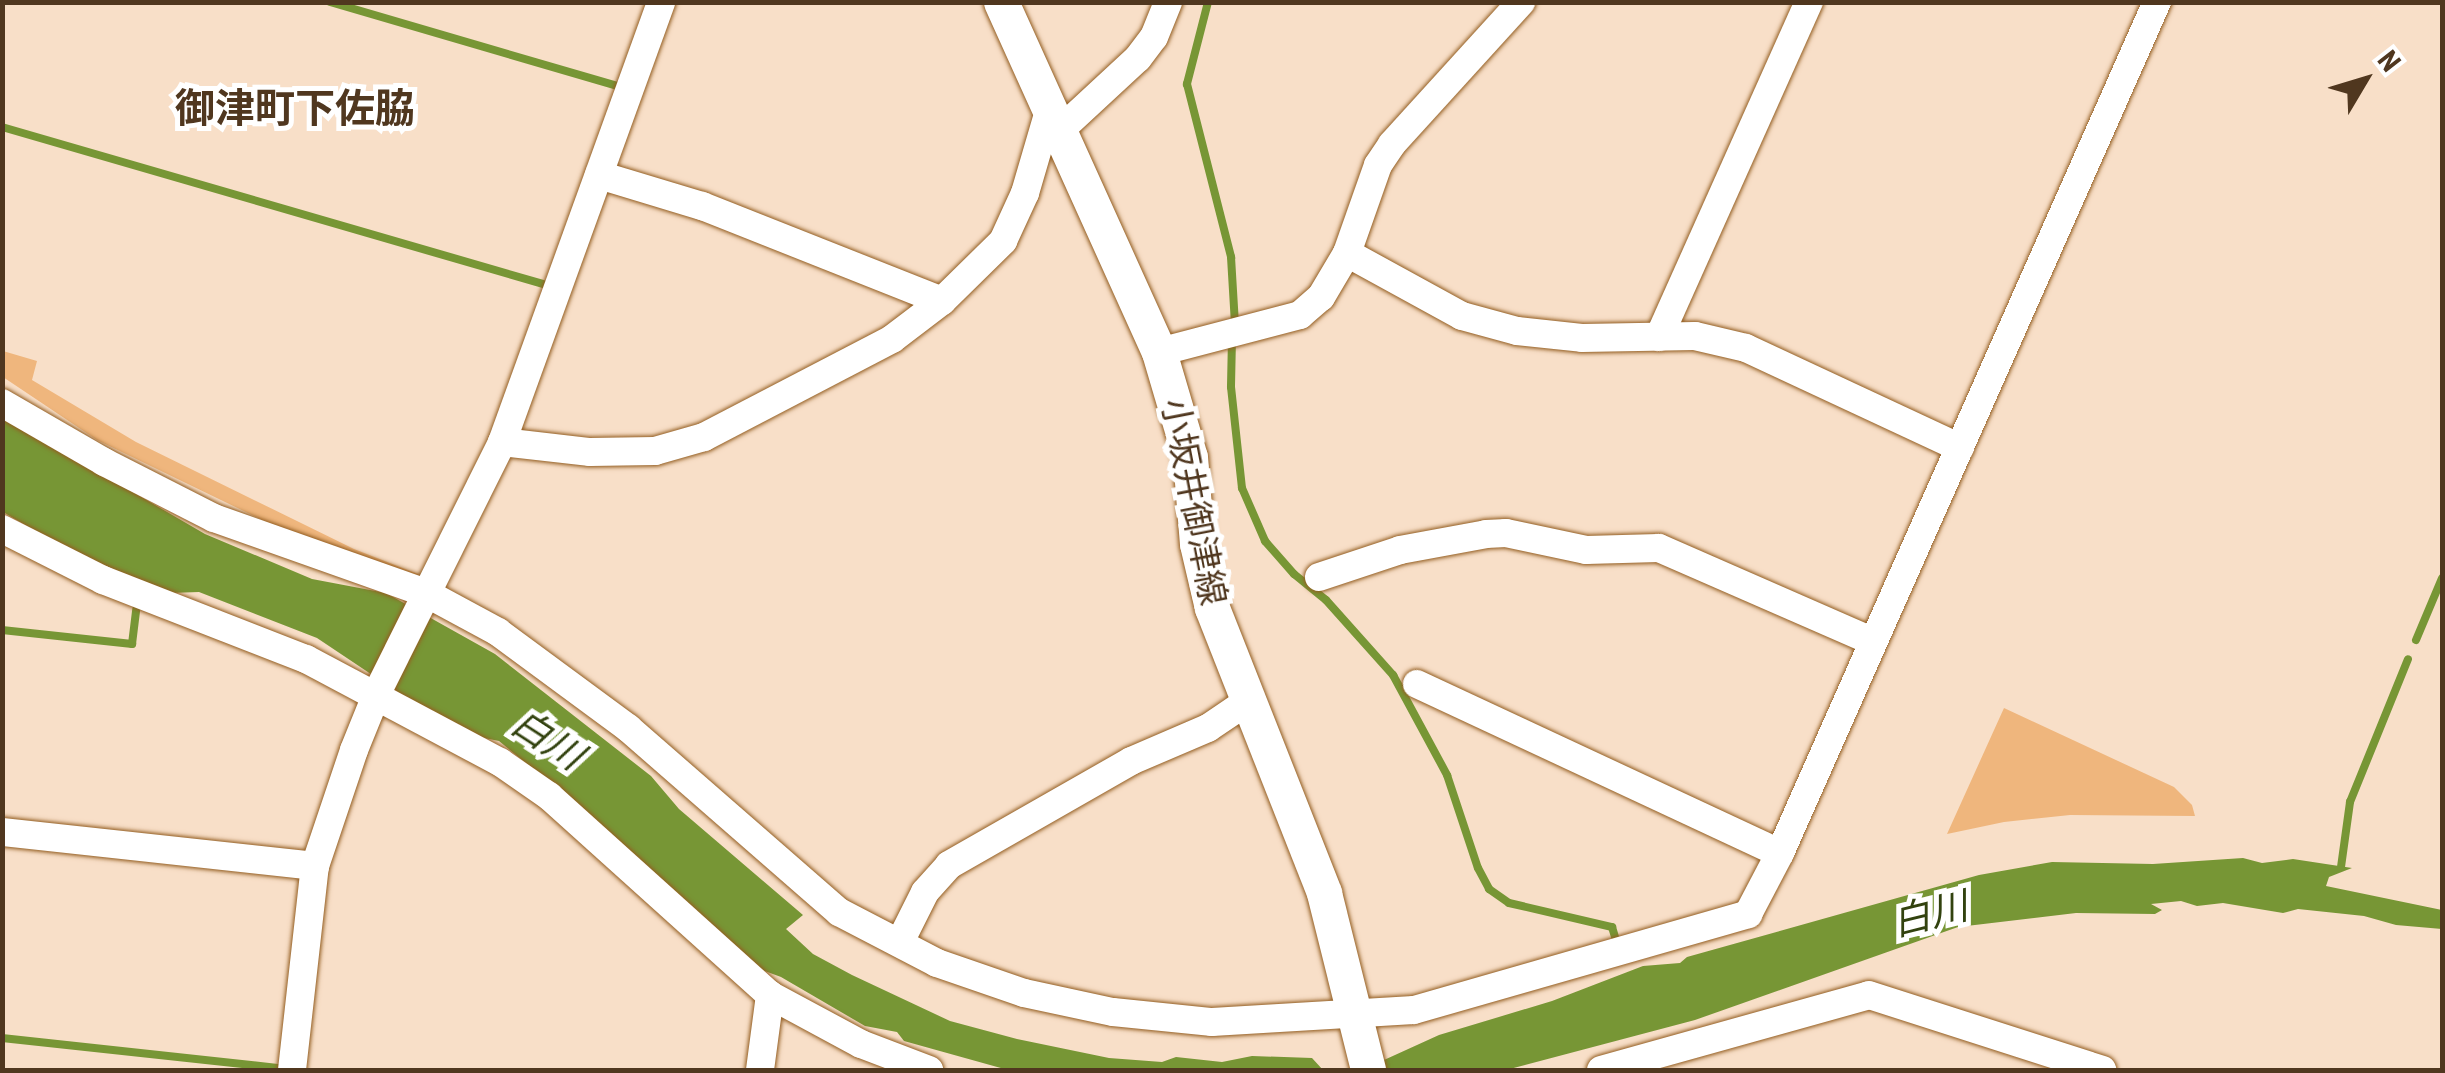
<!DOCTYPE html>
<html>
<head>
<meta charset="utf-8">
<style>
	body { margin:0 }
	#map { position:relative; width:2445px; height:1073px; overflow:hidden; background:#f8dfc8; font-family:"Roboto Condensed","Noto Sans JP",sans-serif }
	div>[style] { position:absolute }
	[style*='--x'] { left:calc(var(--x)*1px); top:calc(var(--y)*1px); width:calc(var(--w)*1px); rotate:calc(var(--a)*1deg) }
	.green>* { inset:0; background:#efb67d }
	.water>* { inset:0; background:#779635 }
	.stream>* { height:8px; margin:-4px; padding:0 4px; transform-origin:4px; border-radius:4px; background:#779635 }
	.roads { filter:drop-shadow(0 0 2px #935d20) drop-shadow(0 0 2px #935d20) }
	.minor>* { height:28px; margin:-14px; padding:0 14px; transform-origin:14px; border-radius:14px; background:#fff }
	.major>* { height:35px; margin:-17.5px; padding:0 17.5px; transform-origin:17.5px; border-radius:17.5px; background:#fff }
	span { translate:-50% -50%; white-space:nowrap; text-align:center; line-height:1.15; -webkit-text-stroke:10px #fff; paint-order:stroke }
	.street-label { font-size:35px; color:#50371f }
	.water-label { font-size:38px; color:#32420f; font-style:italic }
	.quarter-label { font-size:40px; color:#50371f; font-weight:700 }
	.frame { position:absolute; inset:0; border:5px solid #50371f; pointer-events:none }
	.north { position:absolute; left:2315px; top:30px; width:100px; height:100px; -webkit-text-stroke:8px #fff; paint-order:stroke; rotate:52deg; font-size:28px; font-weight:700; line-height:40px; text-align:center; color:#50371f }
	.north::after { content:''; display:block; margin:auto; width:35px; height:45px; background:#50371f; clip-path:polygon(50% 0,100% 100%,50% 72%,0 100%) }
</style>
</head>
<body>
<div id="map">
	<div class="green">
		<div style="clip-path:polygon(3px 351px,37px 361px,32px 380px,136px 442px,354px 549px,418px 574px,413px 580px,285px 531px,97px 440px,3px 377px)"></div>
		<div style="clip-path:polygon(2004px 708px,2174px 787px,2192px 805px,2195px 816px,2070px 815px,2004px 822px,1947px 834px)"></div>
	</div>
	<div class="water">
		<div style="clip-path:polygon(2px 416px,205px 534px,312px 579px,386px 593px,495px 654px,651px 776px,679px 809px,803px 915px,786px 929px,813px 954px,852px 975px,950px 1021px,1017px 1039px,1109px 1058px,1162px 1062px,1176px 1057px,1222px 1062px,1252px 1056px,1312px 1058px,1323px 1070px,1008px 1070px,904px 1041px,897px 1032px,865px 1026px,781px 977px,759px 969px,599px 823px,499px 741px,459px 733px,317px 638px,199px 592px,170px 593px,97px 567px,3px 512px)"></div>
		<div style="clip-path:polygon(2243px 858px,2262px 863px,2293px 859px,2352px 868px,2329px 877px,2326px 886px,2442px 910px,2442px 929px,2396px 925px,2364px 916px,2298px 909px,2283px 913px,2223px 903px,2197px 906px,2181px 901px,2151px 904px,2162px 910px,2155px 914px,2076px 913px,1958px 927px,1695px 1020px,1506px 1070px,1362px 1070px,1439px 1035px,1552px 1001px,1643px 966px,1680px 963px,1687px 957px,1979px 875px,2052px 862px,2153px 864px)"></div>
	</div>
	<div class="stream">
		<div style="--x:330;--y:2;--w:300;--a:16.3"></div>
		<div style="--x:1208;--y:2;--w:85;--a:104.4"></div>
		<div style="--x:1187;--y:84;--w:179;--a:75.7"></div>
		<div style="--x:1231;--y:257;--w:67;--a:86.6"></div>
		<div style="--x:2;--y:127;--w:563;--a:16.18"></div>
		<div style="--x:1232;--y:338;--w:49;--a:91.2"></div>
		<div style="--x:1231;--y:387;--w:102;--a:83.8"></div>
		<div style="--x:1242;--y:488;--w:58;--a:66.5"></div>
		<div style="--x:1265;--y:541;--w:44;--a:48.7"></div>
		<div style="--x:1294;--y:574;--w:41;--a:39.1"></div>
		<div style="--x:1326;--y:600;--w:101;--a:48.2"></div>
		<div style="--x:1393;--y:675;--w:114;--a:61.6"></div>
		<div style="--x:1447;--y:775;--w:98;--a:71.6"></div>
		<div style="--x:1478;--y:868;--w:24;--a:62"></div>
		<div style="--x:1489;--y:889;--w:24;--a:35"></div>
		<div style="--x:1509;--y:903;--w:106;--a:13.1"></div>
		<div style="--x:1612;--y:927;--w:10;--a:73"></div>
		<div style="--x:2;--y:630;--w:131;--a:6.1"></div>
		<div style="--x:132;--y:644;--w:35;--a:-83"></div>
		<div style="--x:2416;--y:640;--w:67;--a:-67.2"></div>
		<div style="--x:2341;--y:867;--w:66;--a:-82.1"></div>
		<div style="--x:2350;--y:802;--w:154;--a:-67.9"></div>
		<div style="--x:2;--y:1038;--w:286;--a:6.2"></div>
	</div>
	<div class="roads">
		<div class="minor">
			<div style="--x:1057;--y:133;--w:110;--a:-42.8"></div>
			<div style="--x:1138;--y:58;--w:26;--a:-53"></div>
			<div style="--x:1154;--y:37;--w:38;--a:-68"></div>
			<div style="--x:599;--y:175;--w:108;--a:16.8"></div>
			<div style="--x:702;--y:206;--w:258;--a:21.6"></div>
			<div style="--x:1347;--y:253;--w:131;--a:28.7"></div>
			<div style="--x:1462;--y:316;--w:57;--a:15.3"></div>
			<div style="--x:1517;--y:331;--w:65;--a:6.1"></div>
			<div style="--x:1582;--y:338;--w:113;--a:-1"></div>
			<div style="--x:1695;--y:336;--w:52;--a:13.2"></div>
			<div style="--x:1746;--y:348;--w:236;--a:25"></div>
			<div style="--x:1659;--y:337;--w:367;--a:-65.9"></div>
			<div style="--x:1159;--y:352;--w:146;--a:-14.7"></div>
			<div style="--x:1300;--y:315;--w:28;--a:-41"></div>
			<div style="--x:1321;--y:297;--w:51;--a:-59.4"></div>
			<div style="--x:1347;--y:253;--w:93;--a:-70.6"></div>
			<div style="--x:1378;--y:165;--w:25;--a:-56"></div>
			<div style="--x:1392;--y:144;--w:192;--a:-47.7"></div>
			<div style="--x:2;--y:403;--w:118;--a:30"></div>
			<div style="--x:104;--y:462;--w:123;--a:27"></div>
			<div style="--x:214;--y:518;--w:225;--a:19.5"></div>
			<div style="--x:426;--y:593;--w:82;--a:28.4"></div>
			<div style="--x:498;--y:632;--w:162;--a:36.4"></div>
			<div style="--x:628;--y:728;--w:280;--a:41.1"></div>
			<div style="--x:839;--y:912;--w:110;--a:27.5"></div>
			<div style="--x:937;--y:963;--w:92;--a:19"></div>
			<div style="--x:1024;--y:993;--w:91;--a:12.1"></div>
			<div style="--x:1113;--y:1012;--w:100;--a:5.8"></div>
			<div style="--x:1212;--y:1022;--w:202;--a:-3.4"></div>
			<div style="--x:1414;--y:1010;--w:348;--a:-16"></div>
			<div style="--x:1748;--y:914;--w:69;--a:-62.3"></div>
			<div style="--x:1780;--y:853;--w:931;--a:-66.11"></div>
			<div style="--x:502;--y:442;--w:89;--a:6.5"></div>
			<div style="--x:590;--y:452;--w:65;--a:-0.9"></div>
			<div style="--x:655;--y:451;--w:51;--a:-15.9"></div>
			<div style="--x:704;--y:437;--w:212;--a:-27.5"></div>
			<div style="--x:892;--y:339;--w:63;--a:-37.2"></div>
			<div style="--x:942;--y:301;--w:86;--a:-44.5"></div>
			<div style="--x:1003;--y:241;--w:53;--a:-65.4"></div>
			<div style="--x:1025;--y:193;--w:85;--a:-73.7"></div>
			<div style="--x:2;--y:529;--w:113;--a:26.8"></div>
			<div style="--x:103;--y:580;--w:218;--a:21.3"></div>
			<div style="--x:306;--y:659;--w:220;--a:28"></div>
			<div style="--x:500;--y:762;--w:60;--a:34.8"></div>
			<div style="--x:549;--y:796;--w:297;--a:42"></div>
			<div style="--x:770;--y:995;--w:103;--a:28.3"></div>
			<div style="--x:861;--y:1044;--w:73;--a:20.9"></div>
			<div style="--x:1319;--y:577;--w:85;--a:-18.4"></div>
			<div style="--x:1400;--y:550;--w:87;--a:-10.5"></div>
			<div style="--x:1486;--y:534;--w:20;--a:-3"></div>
			<div style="--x:1506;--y:533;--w:82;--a:12"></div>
			<div style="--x:1586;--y:550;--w:73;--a:-1.6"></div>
			<div style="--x:1659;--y:548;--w:232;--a:23.6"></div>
			<div style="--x:1417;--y:684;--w:400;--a:25"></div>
			<div style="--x:2;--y:832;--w:315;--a:6.2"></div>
			<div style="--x:900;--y:942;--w:56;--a:-63.4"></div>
			<div style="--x:925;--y:892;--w:36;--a:-48"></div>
			<div style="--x:949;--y:865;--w:210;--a:-29.7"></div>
			<div style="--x:1131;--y:761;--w:84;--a:-23.2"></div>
			<div style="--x:1208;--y:728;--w:48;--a:-34"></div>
			<div style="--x:292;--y:1070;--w:205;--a:-83.6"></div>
			<div style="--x:315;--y:866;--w:122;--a:-71.4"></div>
			<div style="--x:354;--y:750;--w:61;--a:-68"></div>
			<div style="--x:377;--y:693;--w:280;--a:-63.5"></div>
			<div style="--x:502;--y:442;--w:468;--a:-70.1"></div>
			<div style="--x:760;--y:1070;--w:76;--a:-82.4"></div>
			<div style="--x:1601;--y:1070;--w:278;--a:-15.6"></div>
			<div style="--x:1869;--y:995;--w:245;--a:17.8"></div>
		</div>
		<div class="major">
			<div style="--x:1001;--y:2;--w:384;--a:65.7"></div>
			<div style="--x:1159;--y:352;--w:109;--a:73.6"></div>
			<div style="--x:1190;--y:457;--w:87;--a:85.4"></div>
			<div style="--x:1197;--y:544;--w:66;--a:76.8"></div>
			<div style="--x:1212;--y:608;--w:306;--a:68.5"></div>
			<div style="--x:1324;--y:893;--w:182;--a:76"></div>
		</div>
	</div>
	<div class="street-label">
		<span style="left:1193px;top:502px;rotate:79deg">小坂井御津線</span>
	</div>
	<div class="water-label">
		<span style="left:547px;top:740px;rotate:33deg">白川</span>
		<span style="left:1930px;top:915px;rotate:-14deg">白川</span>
	</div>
	<div class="quarter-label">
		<span style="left:295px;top:109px">御津町下佐脇</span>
	</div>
	<div class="frame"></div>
	<div class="north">N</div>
</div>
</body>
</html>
